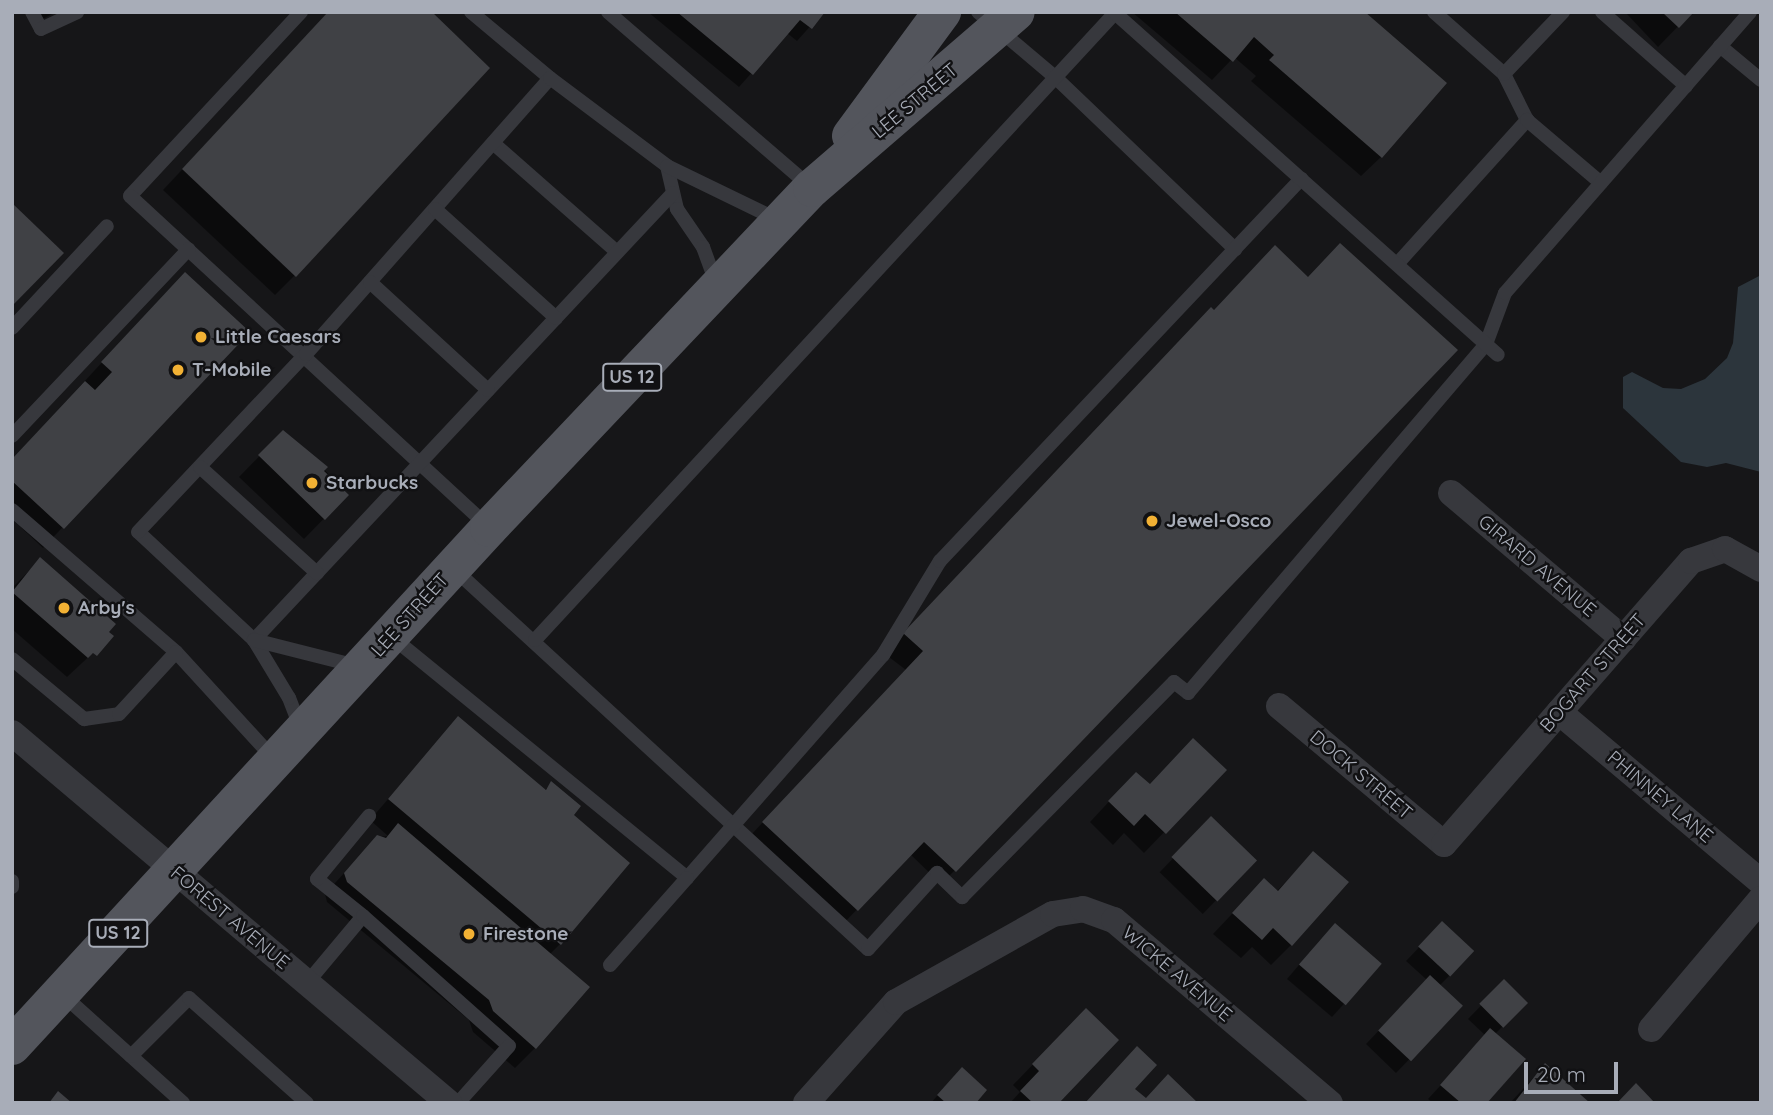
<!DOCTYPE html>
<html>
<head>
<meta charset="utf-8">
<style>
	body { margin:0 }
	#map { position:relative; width:1773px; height:1115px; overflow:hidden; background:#161618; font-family:Quicksand,sans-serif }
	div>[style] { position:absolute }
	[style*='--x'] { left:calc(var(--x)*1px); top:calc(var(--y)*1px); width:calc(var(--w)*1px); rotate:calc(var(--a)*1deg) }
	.water>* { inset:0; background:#2c353c }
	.shadow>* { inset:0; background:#0007; transform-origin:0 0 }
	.building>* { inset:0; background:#404145; transform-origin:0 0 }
	.service>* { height:14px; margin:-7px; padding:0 7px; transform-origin:7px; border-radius:7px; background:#37383d }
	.minor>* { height:26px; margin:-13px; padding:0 13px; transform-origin:13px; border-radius:13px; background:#37383d }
	.primary>* { height:38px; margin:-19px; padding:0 19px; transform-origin:19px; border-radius:19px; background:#53555c }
	.dots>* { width:19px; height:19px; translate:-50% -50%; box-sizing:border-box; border:4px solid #111113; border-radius:50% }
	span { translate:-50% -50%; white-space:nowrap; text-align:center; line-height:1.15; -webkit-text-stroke:5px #111113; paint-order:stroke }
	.shield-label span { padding:2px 5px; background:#111113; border:2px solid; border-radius:5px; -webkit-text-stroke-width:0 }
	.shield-label { font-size:18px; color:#a8adb8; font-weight:700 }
	.street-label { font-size:19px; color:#a8adb8 }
	.poi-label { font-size:19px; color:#a8adb8; font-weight:700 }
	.left { translate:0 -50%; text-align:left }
	.frame { position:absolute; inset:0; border:14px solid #a8adb8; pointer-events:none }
	.scale { position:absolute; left:1524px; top:1062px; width:94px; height:32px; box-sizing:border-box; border:4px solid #a8adb8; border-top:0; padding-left:9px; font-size:21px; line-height:24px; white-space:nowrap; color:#a8adb8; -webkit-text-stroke:5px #111113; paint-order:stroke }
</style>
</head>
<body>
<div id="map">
	<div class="water">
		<div style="clip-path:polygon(1761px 275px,1761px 472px,1726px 463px,1707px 467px,1681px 462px,1623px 408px,1623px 377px,1632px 372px,1663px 388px,1681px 389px,1705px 379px,1727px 358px,1733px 343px,1738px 287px)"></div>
	</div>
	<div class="shadow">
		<div style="clip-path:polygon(36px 12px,56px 12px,41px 20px)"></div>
		<div style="clip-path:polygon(330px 12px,295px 275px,275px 295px,163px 190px)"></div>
		<div style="clip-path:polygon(648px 12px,823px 12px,797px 41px,787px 33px,739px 87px)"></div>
		<div style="clip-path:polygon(1132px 12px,1361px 12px,1381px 157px,1361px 176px,1251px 81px,1256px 76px,1234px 57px,1212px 80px)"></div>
		<div style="clip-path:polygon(1625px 12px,1692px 12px,1658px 47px)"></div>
		<div style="clip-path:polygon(1255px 267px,1308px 279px,955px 870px,941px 884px,910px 854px,844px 923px,750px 836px,906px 670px,885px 654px)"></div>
		<div style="clip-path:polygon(165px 294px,247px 332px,43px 548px,12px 519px,12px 460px)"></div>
		<div style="clip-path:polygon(283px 432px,305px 454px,308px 451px,347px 495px,304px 539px,239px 477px)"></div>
		<div style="clip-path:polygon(40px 560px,111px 636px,67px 677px,12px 629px,12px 588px)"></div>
		<div style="clip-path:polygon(458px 718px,544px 791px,552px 783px,571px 815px,560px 944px,549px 955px,535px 1048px,515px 1068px,473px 1032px,469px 1020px,327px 902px,325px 894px,377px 837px,388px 836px,370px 820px)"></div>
		<div style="clip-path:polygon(1224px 770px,1144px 853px,1124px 833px,1113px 845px,1090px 822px,1116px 794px)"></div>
		<div style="left:1211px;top:819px;width:60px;height:74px;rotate:44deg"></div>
		<div style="clip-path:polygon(1313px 853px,1291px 945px,1271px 965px,1252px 947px,1241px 958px,1213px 934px,1264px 880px,1276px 892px)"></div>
		<div style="clip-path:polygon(1429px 937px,1449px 976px,1439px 986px,1461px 1006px,1396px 1073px,1366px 1044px,1427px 980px,1406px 961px)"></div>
		<div style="clip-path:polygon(1322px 938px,1380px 964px,1332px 1017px,1287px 979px)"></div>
		<div style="clip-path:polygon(1504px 982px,1526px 1003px,1495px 1034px,1484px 1103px,1433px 1103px,1428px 1099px,1486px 1036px,1468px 1019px)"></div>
		<div style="clip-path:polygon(1066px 1030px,1057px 1103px,1010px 1103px,1020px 1092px,1013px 1085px)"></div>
		<div style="clip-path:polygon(1545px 1065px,1588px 1103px,1510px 1103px)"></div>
		<div style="clip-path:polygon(948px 1083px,974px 1103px,931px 1103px)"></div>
	</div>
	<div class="building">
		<div style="clip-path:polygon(328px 12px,432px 12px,490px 68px,296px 277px,182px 169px)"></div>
		<div style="clip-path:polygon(677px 12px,825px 12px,812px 29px,800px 20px,753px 75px)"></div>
		<div style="clip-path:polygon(1175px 12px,1365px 12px,1447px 83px,1382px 158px,1269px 60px,1274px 55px,1254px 37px,1233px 62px)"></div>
		<div style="clip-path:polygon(1662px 12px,1694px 12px,1679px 28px)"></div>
		<div style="clip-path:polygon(12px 203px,64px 253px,12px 306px)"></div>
		<div style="clip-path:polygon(1340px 243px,1458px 350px,956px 872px,924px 842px,858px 911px,762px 822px,923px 651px,903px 633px,1211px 307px,1214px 310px,1275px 245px,1308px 277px)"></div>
		<div style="clip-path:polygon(185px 272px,250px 332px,64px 529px,12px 481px,12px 459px,85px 381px,95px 390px,112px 372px,101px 362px)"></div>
		<div style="clip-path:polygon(283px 430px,328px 467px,324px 471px,349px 495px,325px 520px,258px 455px)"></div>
		<div style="clip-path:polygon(40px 557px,116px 624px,109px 632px,114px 636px,97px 656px,93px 653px,88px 658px,12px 592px)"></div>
		<div style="clip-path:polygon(458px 716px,546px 790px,551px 781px,581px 806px,574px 815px,630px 863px,561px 945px,388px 799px)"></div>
		<div style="clip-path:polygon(1193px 738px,1227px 770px,1166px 834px,1145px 814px,1134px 826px,1108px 801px,1136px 772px,1150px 784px)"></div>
		<div style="left:1211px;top:816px;width:64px;height:57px;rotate:44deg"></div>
		<div style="clip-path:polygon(398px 823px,590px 987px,536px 1049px,493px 1011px,489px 1000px,347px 882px,344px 873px,377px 835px,386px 838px)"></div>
		<div style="clip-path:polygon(1313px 851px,1349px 882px,1292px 946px,1273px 928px,1262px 940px,1232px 913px,1264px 878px,1278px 891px)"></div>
		<div style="left:1442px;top:921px;width:44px;height:35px;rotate:43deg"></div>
		<div style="left:1335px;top:923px;width:62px;height:55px;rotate:41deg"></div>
		<div style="left:1430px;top:975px;width:45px;height:76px;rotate:43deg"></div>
		<div style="left:1504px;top:979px;width:34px;height:35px;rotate:45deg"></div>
		<div style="clip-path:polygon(1086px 1008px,1119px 1040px,1059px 1103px,1033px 1103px,1020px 1091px,1039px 1071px,1032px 1064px)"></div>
		<div style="clip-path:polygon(1490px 1028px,1526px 1059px,1487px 1103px,1461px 1103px,1440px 1085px)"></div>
		<div style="clip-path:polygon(1137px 1046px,1157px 1065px,1135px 1089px,1146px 1098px,1168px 1074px,1198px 1103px,1085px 1103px)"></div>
		<div style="clip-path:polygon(1545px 1063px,1590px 1103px,1514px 1103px)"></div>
		<div style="clip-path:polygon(962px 1067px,987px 1090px,976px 1103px,946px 1103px,937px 1095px)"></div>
		<div style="clip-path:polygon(1636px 1083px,1655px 1103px,1617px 1103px)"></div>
		<div style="clip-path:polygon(58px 1091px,72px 1103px,49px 1103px)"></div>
	</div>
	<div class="service">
		<div style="--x:32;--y:12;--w:19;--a:62"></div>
		<div style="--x:41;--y:29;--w:40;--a:-25"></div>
		<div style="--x:301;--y:12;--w:251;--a:132.9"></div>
		<div style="--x:130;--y:196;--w:486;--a:42.7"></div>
		<div style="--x:471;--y:12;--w:103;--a:39.9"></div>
		<div style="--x:608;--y:12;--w:268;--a:40.8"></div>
		<div style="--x:978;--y:12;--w:102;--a:40.2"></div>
		<div style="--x:1056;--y:78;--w:248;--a:43.7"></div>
		<div style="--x:1434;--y:12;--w:94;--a:41.5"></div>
		<div style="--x:1602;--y:12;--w:112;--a:41.4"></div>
		<div style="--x:1720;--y:46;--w:53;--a:39.7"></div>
		<div style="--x:1527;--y:120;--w:51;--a:-116.6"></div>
		<div style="--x:1504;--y:74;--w:86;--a:-46.4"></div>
		<div style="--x:493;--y:143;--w:165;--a:41.3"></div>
		<div style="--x:667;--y:166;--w:44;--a:76.9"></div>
		<div style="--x:677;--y:209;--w:46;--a:55.6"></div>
		<div style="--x:703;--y:247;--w:37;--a:70"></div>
		<div style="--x:673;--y:193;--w:613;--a:133.15"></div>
		<div style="--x:254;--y:640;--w:158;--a:-137"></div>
		<div style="--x:138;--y:532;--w:245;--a:-46.7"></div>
		<div style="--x:306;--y:354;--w:368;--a:-48.5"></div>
		<div style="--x:550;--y:78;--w:146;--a:36.9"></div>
		<div style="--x:667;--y:166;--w:123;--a:25.9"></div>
		<div style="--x:435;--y:209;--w:163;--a:42"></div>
		<div style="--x:1398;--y:263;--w:193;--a:-47.9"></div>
		<div style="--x:1527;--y:120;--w:97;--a:40.4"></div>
		<div style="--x:370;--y:282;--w:160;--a:42.5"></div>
		<div style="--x:12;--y:328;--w:139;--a:-47"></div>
		<div style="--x:12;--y:436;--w:257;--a:-46.6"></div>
		<div style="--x:200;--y:467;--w:158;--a:42.2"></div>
		<div style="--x:12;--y:510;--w:217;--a:40.9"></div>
		<div style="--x:176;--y:652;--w:144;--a:47.5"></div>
		<div style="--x:454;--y:569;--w:562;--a:42.55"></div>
		<div style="--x:868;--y:949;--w:103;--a:-47.8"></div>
		<div style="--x:937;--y:873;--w:35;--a:44"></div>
		<div style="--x:962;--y:897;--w:302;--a:-45.4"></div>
		<div style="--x:1174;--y:682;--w:18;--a:38"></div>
		<div style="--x:1188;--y:693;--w:459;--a:-49.5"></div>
		<div style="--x:1486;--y:344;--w:54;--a:-69.6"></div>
		<div style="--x:1505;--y:293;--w:373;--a:-48.9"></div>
		<div style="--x:392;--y:637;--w:381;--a:39.2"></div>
		<div style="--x:687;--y:878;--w:297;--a:-48.7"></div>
		<div style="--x:883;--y:655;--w:110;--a:-58.8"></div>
		<div style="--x:940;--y:561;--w:526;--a:-46.62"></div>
		<div style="--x:535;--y:640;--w:854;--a:-47.23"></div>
		<div style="--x:1115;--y:13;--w:513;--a:41.76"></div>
		<div style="--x:12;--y:659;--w:94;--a:39.8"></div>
		<div style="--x:84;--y:719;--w:35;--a:-8"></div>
		<div style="--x:119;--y:714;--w:84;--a:-47.4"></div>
		<div style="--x:301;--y:729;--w:33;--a:-111"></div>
		<div style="--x:289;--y:698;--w:68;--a:-121.1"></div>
		<div style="--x:254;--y:640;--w:106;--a:14.2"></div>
		<div style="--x:12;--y:881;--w:6;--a:90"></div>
		<div style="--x:363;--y:916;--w:59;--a:-141.2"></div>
		<div style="--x:317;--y:879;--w:82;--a:-50.5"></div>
		<div style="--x:610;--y:965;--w:116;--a:-48.5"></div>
		<div style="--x:307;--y:983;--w:87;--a:-50.1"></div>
		<div style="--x:363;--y:916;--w:195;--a:41.7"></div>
		<div style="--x:509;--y:1046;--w:76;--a:131.8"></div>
		<div style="--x:62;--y:994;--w:163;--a:42"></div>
		<div style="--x:131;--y:1056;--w:82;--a:-45"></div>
		<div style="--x:189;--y:998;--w:158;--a:41.7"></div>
	</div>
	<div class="minor">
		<div style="--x:1451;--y:493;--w:226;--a:40.3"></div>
		<div style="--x:1279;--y:706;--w:215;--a:39.9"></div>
		<div style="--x:1444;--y:844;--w:376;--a:-48.9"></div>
		<div style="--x:1691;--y:561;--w:36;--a:-19"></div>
		<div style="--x:1725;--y:549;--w:41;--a:29.1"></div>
		<div style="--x:1559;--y:712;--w:264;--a:40.1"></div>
		<div style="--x:12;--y:733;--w:573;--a:40.25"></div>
		<div style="--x:1651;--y:1029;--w:170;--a:-49.8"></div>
		<div style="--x:806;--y:1103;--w:135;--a:-48.3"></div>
		<div style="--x:896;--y:1002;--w:180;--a:-29.3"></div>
		<div style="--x:1053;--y:914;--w:30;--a:-9"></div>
		<div style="--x:1083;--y:909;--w:33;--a:20"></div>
		<div style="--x:1114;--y:920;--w:283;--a:40.3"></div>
	</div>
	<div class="primary">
		<div style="--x:851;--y:136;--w:154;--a:-53.7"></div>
		<div style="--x:12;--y:1046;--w:704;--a:-47.36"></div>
		<div style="--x:489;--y:528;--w:469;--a:-46.5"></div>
		<div style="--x:812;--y:188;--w:269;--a:-40.8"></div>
	</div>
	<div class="dots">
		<div style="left:201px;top:337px;background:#f2b134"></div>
		<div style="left:178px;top:370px;background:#f2b134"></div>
		<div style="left:312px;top:483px;background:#f2b134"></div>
		<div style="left:1152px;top:521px;background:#f2b134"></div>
		<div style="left:64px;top:608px;background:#f2b134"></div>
		<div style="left:469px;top:934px;background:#f2b134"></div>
	</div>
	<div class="shield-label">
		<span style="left:632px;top:377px">US 12</span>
		<span style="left:118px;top:933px">US 12</span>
	</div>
	<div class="street-label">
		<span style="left:915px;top:101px;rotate:-40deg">LEE STREET</span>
		<span style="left:1537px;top:566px;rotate:40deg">GIRARD AVENUE</span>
		<span style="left:410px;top:615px;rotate:-48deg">LEE STREET</span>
		<span style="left:1593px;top:673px;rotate:-49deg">BOGART STREET</span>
		<span style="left:1361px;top:775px;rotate:40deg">DOCK STREET</span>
		<span style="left:1660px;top:797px;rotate:40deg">PHINNEY LANE</span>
		<span style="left:230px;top:918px;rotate:40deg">FOREST AVENUE</span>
		<span style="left:1177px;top:974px;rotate:40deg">WICKE AVENUE</span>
	</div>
	<div class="poi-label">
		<span class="left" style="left:215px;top:337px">Little Caesars</span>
		<span class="left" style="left:192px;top:370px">T-Mobile</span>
		<span class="left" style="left:326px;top:483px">Starbucks</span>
		<span class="left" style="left:1166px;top:521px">Jewel-Osco</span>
		<span class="left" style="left:78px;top:608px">Arby's</span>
		<span class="left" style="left:483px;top:934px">Firestone</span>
	</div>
	<div class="frame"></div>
	<div class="scale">20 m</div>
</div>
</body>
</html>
